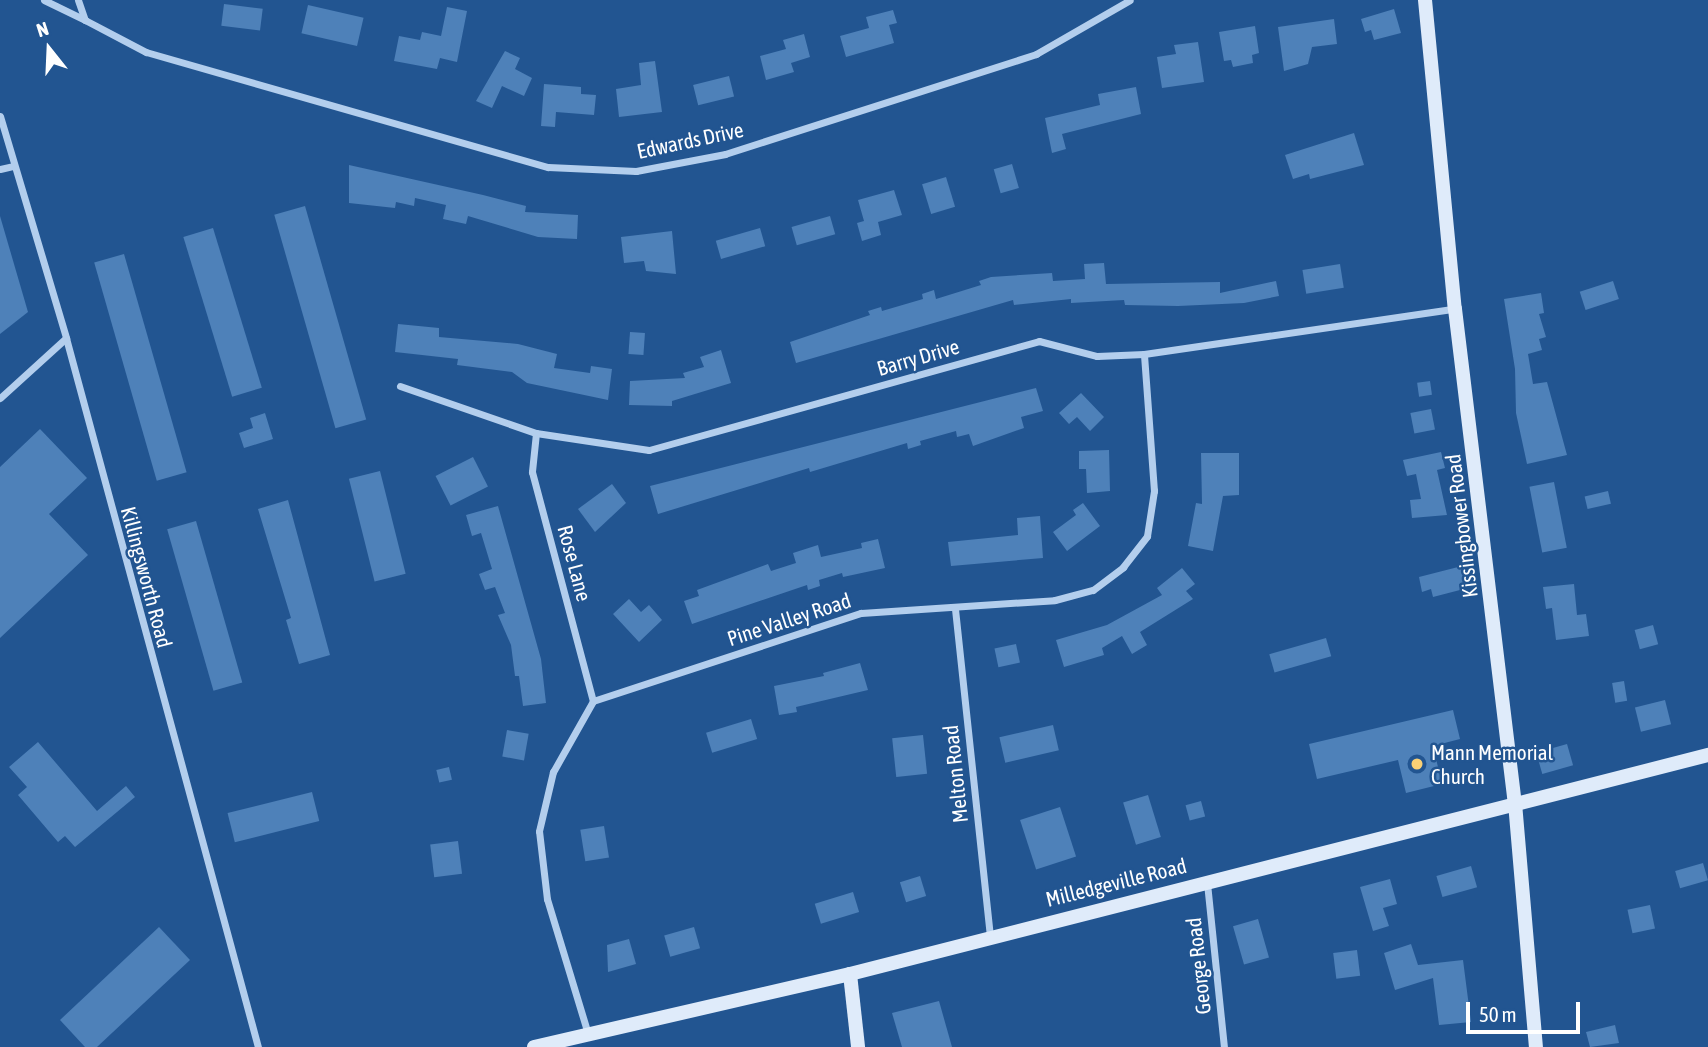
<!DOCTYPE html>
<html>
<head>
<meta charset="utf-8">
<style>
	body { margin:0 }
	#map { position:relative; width:1708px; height:1047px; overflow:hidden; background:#225591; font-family:"Asap Condensed",sans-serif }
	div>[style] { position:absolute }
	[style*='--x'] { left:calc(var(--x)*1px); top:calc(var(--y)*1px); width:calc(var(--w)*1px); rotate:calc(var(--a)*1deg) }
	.building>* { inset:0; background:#4e81b9; transform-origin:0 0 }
	.street>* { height:7px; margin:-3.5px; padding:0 3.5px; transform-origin:3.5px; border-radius:3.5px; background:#b3ceed }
	.secondary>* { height:14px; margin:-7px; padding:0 7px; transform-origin:7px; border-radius:7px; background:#dfebfa }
	.dots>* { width:19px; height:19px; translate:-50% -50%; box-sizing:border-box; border:4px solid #225591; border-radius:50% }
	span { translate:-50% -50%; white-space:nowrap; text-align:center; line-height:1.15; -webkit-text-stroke:5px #225591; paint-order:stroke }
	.street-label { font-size:21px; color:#fff }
	.poi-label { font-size:21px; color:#fff }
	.left { translate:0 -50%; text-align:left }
	.north { position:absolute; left:14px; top:14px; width:70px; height:70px; -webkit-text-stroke:5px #225591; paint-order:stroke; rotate:342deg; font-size:19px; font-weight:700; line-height:28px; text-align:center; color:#fff }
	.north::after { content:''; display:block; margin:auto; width:24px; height:32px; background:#fff; clip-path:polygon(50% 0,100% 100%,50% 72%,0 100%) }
	.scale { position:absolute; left:1466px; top:1002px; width:114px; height:32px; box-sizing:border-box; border:4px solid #fff; border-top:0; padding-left:9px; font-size:21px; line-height:24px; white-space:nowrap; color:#fff; -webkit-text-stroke:5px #225591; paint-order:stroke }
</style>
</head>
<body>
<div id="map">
	<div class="building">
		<div style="left:224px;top:4px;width:39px;height:22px;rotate:7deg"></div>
		<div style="left:308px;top:5px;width:57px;height:29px;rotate:13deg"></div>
		<div style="clip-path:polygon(447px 7px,467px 11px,457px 62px,440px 58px,437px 69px,394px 61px,399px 36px,420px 40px,422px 32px,441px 36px)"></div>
		<div style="clip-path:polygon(1394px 9px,1401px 33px,1374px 40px,1371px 30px,1365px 32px,1361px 19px)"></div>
		<div style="clip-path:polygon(893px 10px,897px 23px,889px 25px,894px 43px,846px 57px,840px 36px,869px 28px,866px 17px)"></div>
		<div style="clip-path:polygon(1334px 19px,1337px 44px,1312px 47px,1308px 64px,1284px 71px,1278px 27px)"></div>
		<div style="clip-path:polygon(1255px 26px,1259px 53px,1252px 55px,1253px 63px,1233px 67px,1231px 60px,1224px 61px,1219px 32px)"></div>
		<div style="clip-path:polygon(804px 34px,810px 57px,791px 63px,794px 72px,766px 80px,760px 56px,786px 49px,783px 40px)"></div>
		<div style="clip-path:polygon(1198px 42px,1204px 82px,1162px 88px,1157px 57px,1176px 54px,1174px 45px)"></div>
		<div style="clip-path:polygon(505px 51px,520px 58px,515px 69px,532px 78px,524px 96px,502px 86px,492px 108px,476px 101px)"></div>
		<div style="clip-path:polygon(655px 61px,662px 112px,619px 117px,616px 89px,641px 85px,639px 63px)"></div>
		<div style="left:729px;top:76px;width:21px;height:37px;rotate:76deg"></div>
		<div style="clip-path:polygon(544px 84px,581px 87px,581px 94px,596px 95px,594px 115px,556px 112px,555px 127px,541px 126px)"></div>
		<div style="clip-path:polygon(1136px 87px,1141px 114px,1062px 134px,1066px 149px,1052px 153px,1045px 118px,1100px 105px,1098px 94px)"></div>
		<div style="clip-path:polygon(1354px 133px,1364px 165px,1310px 179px,1309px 174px,1293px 179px,1285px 155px)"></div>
		<div style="left:1012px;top:164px;width:25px;height:19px;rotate:74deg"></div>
		<div style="clip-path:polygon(349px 165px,483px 195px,526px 206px,525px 212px,578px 215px,577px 239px,538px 237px,468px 216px,466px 224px,443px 219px,446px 205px,415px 198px,414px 206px,396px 202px,395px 208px,349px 203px)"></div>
		<div style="left:946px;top:177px;width:31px;height:25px;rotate:73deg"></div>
		<div style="clip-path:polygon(894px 190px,902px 215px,878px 222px,881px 235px,862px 241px,857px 223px,864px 221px,858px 200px)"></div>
		<div style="left:305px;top:206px;width:222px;height:32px;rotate:74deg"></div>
		<div style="clip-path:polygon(0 216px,28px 312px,0 334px)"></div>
		<div style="left:830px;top:216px;width:19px;height:40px;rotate:74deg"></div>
		<div style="left:213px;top:228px;width:167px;height:31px;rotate:73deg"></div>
		<div style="left:760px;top:228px;width:19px;height:46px;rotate:74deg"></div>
		<div style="clip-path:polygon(672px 231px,676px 274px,646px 271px,644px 261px,624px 263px,621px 237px)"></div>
		<div style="left:124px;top:254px;width:227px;height:31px;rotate:74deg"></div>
		<div style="clip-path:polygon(1104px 263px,1106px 284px,1220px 282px,1220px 293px,1276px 281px,1279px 296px,1244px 303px,1178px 306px,1125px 305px,1124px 300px,1071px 303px,1071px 299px,1014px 305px,1013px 300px,796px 363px,790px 342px,870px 315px,868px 311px,881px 307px,882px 311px,923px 299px,922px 294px,934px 290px,936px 299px,981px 285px,979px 281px,991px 277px,1052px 273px,1053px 281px,1085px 279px,1084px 264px)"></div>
		<div style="left:1340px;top:264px;width:24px;height:38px;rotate:81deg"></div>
		<div style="left:1613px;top:281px;width:19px;height:35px;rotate:72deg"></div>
		<div style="clip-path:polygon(1541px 293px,1544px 313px,1539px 314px,1546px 337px,1539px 339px,1542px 350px,1528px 354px,1533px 384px,1547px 382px,1567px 455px,1527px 464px,1516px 413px,1515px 369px,1504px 299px)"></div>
		<div style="clip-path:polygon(398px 324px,439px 328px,439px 337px,518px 344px,557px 354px,554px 368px,590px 373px,591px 366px,612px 369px,608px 400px,527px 383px,512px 372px,457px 365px,458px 359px,395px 352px)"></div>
		<div style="left:630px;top:332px;width:15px;height:22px;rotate:4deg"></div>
		<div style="clip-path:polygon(721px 350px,731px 383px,672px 401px,672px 406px,629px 405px,630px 381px,685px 378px,683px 373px,704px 367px,700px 357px)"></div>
		<div style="left:1430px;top:381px;width:14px;height:13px;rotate:82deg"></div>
		<div style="clip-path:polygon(1036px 388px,1043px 411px,1021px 417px,1024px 428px,973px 446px,969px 434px,957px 437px,956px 431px,920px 441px,921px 445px,908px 449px,907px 443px,810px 472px,809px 468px,658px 514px,650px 486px)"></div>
		<div style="clip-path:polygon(1081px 393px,1104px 417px,1090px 431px,1077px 417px,1069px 424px,1059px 413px)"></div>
		<div style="left:1431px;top:409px;width:21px;height:21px;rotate:79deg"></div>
		<div style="clip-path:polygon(265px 413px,273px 439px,244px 448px,239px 433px,253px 428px,250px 418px)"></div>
		<div style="clip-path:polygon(40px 429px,87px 478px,49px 514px,88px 555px,0 638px,0 467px)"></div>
		<div style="clip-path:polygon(1109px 450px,1110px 491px,1087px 493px,1086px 469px,1079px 469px,1079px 451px)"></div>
		<div style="clip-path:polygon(1441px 452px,1445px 468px,1437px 470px,1447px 515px,1412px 518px,1410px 500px,1421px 499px,1416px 474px,1407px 476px,1403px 460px)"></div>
		<div style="clip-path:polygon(1201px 453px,1239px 453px,1239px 495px,1223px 496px,1213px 551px,1188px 546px,1196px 503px,1202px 504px)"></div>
		<div style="left:473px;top:457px;width:33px;height:42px;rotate:63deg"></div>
		<div style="left:380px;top:471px;width:106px;height:32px;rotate:76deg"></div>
		<div style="left:1554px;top:482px;width:67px;height:25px;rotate:79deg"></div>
		<div style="clip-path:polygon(612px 484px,626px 503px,595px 532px,578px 509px)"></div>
		<div style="left:1608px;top:491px;width:13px;height:24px;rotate:77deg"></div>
		<div style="clip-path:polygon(288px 500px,330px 655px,299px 664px,286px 620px,291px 618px,258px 509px)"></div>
		<div style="clip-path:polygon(1083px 503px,1100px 526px,1067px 551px,1053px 532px,1076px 515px,1073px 510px)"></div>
		<div style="clip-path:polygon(498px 506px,541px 659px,546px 703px,523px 706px,519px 676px,515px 676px,511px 645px,498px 615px,505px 613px,495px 587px,485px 590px,479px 574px,492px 569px,481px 533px,472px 536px,466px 515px)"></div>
		<div style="clip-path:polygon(1040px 516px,1043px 558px,951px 566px,948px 542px,1018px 535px,1017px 518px)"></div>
		<div style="left:196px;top:521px;width:168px;height:30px;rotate:74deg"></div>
		<div style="clip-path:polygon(878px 539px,885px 568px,843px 577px,842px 573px,819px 580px,820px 586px,808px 590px,807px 585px,692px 624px,684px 601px,699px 596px,697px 590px,768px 564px,771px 571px,796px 563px,793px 553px,818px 545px,821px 557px,862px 548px,861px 543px)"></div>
		<div style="clip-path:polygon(1462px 566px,1466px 583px,1459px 584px,1460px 590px,1433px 597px,1431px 589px,1422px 592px,1419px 577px)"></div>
		<div style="clip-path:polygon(1182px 568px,1195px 584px,1186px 591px,1193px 599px,1140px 632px,1147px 645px,1132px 654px,1122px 636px,1102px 648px,1104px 655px,1064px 667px,1056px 640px,1107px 625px,1162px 595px,1157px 588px)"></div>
		<div style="clip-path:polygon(1574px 584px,1577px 615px,1586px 614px,1589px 636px,1556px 640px,1552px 608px,1546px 609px,1543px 587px)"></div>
		<div style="clip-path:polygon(629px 599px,641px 612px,649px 605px,662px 620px,639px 642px,613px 614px)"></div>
		<div style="left:1653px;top:625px;width:20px;height:19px;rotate:75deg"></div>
		<div style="left:1326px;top:638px;width:19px;height:59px;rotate:74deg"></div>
		<div style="left:1016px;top:644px;width:19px;height:22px;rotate:78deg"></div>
		<div style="clip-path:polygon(860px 663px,868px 690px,796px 707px,797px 712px,779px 715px,774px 686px,824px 676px,823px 673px)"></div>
		<div style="left:1624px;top:681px;width:20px;height:12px;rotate:81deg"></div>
		<div style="left:1665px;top:700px;width:25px;height:31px;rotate:76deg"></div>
		<div style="clip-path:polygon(1453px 710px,1460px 739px,1433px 746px,1442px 784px,1406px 793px,1398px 760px,1317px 779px,1309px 744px)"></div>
		<div style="left:751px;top:719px;width:21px;height:47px;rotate:73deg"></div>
		<div style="left:1053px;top:725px;width:26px;height:55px;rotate:77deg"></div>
		<div style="left:507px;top:730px;width:22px;height:27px;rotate:10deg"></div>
		<div style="left:923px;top:735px;width:39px;height:31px;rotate:84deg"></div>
		<div style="clip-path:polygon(38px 742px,97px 811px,126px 786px,135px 797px,75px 847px,65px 836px,58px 842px,18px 795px,27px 787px,9px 767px)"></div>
		<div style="left:1567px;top:744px;width:22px;height:32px;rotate:74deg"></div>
		<div style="left:449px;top:767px;width:13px;height:13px;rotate:77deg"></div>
		<div style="left:312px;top:792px;width:30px;height:87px;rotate:76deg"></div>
		<div style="left:1148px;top:795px;width:44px;height:26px;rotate:73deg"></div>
		<div style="left:1201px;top:801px;width:16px;height:16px;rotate:75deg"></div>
		<div style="left:1060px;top:807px;width:52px;height:42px;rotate:72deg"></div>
		<div style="left:604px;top:826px;width:32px;height:24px;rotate:81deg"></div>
		<div style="left:458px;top:841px;width:33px;height:28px;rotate:83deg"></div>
		<div style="left:1703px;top:863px;width:18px;height:29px;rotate:74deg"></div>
		<div style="left:1471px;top:866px;width:22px;height:36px;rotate:74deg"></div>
		<div style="left:920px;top:876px;width:21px;height:21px;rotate:73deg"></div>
		<div style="clip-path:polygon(1390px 879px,1397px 904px,1383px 908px,1389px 926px,1373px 931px,1360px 887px)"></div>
		<div style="left:853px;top:892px;width:21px;height:40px;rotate:73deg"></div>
		<div style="left:1650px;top:905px;width:24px;height:23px;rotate:78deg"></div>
		<div style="left:1258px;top:919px;width:40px;height:26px;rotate:74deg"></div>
		<div style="clip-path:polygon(159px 927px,190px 960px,97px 1047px,85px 1047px,60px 1020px)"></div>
		<div style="left:694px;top:927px;width:22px;height:31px;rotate:74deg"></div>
		<div style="clip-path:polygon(629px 939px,636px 964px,608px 972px,607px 945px)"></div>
		<div style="clip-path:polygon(1411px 944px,1418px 965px,1463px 960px,1471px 1022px,1439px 1025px,1433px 978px,1395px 990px,1384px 953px)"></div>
		<div style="left:1357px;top:950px;width:26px;height:24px;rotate:83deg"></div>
		<div style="clip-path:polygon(939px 1001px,952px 1047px,902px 1047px,892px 1013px)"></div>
		<div style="clip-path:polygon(1615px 1025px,1619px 1043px,1590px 1047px,1586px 1032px)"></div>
	</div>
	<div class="street">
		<div style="--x:44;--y:0;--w:46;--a:26"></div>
		<div style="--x:78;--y:0;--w:21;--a:71"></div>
		<div style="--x:85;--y:20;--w:69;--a:27.7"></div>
		<div style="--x:146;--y:52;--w:418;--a:16"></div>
		<div style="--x:548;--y:167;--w:88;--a:2.6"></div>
		<div style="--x:636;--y:171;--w:91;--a:-10.8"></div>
		<div style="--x:725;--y:154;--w:327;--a:-17.8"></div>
		<div style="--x:1036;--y:54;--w:108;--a:-29.9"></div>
		<div style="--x:0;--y:116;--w:232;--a:73.4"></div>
		<div style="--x:66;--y:338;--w:735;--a:74.85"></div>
		<div style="--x:0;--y:169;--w:13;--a:-13"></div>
		<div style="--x:400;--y:386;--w:144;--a:19.1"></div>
		<div style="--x:536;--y:433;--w:114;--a:8.6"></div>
		<div style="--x:649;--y:450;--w:405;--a:-15.6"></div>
		<div style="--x:1039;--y:341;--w:60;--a:14.5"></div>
		<div style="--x:1097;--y:356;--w:47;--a:-2.4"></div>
		<div style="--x:1144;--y:354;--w:313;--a:-8.3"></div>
		<div style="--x:0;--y:398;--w:89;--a:-42.3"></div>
		<div style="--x:536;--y:433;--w:39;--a:96"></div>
		<div style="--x:532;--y:472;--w:237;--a:75.1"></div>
		<div style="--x:955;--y:609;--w:328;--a:83.9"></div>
		<div style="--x:1207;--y:883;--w:165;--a:84.1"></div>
		<div style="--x:588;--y:1034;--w:141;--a:-106.9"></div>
		<div style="--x:547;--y:899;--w:68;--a:-96.7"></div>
		<div style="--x:539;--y:831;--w:61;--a:-76.7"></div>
		<div style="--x:553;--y:772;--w:81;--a:-60.6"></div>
		<div style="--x:593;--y:701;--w:282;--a:-18.2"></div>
		<div style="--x:861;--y:613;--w:194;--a:-3.8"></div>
		<div style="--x:1055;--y:600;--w:39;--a:-15"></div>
		<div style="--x:1093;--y:590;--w:38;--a:-37"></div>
		<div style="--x:1123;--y:567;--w:39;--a:-52"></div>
		<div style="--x:1147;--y:536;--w:46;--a:-81.2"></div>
		<div style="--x:1154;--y:491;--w:137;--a:-94.2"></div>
	</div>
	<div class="secondary">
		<div style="--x:1425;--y:0;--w:310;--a:84.5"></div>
		<div style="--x:1455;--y:309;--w:498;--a:83.1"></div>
		<div style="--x:1515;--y:803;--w:245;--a:85.1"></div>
		<div style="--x:850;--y:974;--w:73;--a:83.7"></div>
		<div style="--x:534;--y:1047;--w:324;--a:-13"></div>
		<div style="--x:850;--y:974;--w:886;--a:-14.32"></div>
	</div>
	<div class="dots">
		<div style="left:1417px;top:764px;background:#f9d075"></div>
	</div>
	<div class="street-label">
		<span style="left:690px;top:140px;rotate:-12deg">Edwards Drive</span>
		<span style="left:918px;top:357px;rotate:-16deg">Barry Drive</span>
		<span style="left:1461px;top:526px;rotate:-97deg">Kissingbower Road</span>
		<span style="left:575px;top:563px;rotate:75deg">Rose Lane</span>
		<span style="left:147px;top:577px;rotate:75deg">Killingsworth Road</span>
		<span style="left:789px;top:619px;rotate:-18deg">Pine Valley Road</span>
		<span style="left:955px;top:774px;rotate:-96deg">Melton Road</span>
		<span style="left:1116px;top:882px;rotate:-14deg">Milledgeville Road</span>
		<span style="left:1198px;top:966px;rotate:-96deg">George Road</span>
	</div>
	<div class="poi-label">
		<span class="left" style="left:1431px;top:764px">Mann Memorial<br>Church</span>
	</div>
	<div class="north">N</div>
	<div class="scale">50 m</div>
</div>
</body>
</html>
